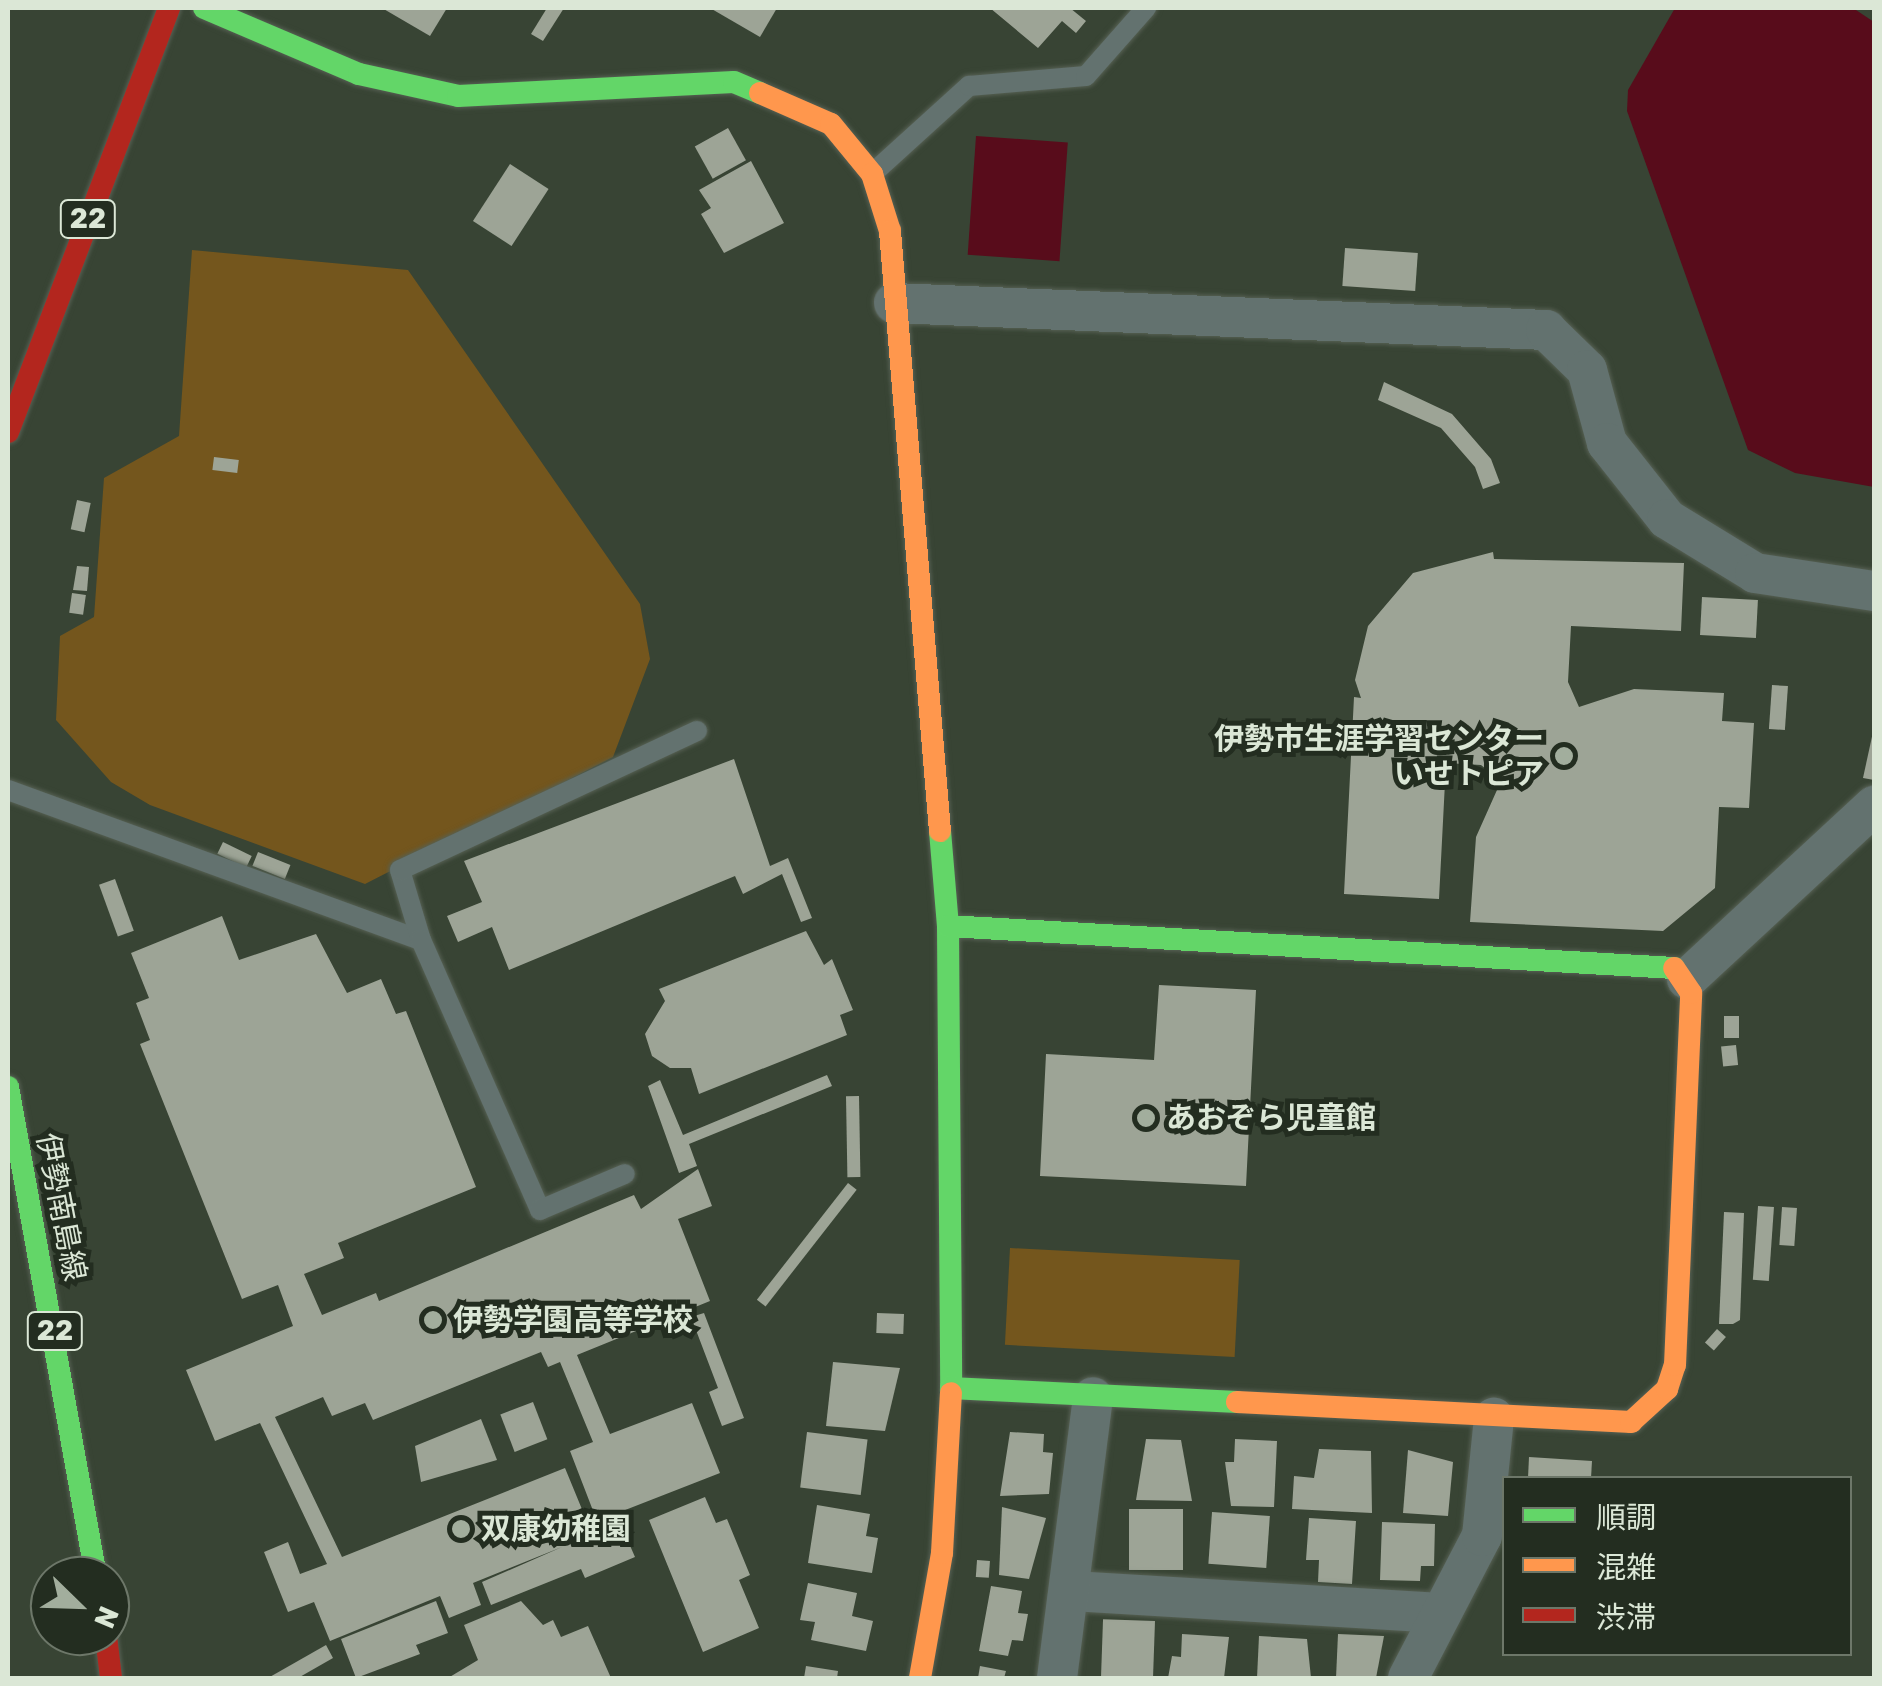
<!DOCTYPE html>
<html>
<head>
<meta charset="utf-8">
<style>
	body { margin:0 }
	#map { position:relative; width:1882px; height:1686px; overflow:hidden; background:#384434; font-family:Rubik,"Noto Sans JP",sans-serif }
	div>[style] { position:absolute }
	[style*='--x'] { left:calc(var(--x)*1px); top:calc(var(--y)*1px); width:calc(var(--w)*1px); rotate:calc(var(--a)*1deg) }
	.green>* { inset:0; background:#74561d; transform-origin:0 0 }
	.water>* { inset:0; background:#580c1b; transform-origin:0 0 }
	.building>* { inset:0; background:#9da496; transform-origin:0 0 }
	.roads { filter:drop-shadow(0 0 2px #566053) drop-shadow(0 0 2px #566053) }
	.lane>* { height:20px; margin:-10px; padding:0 10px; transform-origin:10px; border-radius:10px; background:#63726f }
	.street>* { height:40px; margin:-20px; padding:0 20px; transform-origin:20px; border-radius:20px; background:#63726f }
	.fast>* { height:22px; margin:-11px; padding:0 11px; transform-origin:11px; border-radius:11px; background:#63d668 }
	.slow>* { height:22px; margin:-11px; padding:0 11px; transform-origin:11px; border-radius:11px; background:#ff974d }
	.jam>* { height:22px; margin:-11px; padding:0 11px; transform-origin:11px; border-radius:11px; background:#b3261e }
	.dots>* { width:28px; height:28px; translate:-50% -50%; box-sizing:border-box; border:5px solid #232d20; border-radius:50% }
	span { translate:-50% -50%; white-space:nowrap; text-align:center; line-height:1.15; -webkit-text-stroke:10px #232d20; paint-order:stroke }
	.shield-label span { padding:2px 8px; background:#232d20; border:2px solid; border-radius:8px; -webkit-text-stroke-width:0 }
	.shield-label { font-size:28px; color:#dbe7d6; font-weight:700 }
	.poi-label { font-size:30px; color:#dbe7d6; font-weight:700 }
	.right { translate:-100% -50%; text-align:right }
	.left { translate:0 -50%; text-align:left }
	.street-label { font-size:30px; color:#dbe7d6 }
	.frame { position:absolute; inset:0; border:10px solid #dbe7d6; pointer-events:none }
	.legend { position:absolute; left:1502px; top:1476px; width:350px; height:180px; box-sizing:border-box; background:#232d20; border:2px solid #6d7769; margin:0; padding:12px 18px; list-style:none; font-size:30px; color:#dbe7d6 }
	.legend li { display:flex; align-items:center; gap:20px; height:50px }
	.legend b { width:50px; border:2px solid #6d7769 }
	.north { position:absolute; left:30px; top:1556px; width:100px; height:100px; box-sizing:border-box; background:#232d20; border:2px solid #6d7769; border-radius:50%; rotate:113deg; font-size:28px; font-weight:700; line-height:40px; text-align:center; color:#dbe7d6 }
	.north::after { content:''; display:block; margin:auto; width:35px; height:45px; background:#a2ae9d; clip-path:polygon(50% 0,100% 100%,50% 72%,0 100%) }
</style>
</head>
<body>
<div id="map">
	<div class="green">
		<div style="clip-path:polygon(192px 250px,408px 270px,640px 604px,650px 659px,613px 757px,365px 884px,150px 805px,111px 782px,56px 720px,60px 636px,94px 617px,104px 478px,179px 436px)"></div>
		<div style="left:1010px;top:1248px;width:230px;height:97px;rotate:3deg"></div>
	</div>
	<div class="water">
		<div style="clip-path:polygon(1675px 8px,1853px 8px,1874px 22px,1874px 487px,1795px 473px,1748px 450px,1627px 111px,1628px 90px)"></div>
		<div style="left:976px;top:136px;width:92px;height:119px;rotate:4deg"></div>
	</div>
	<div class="building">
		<div style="clip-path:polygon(382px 8px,447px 8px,430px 36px)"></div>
		<div style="clip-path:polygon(547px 8px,564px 8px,543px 41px,531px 34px)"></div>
		<div style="clip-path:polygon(710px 8px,777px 8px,760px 37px)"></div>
		<div style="clip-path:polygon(990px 8px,1070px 8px,1086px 21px,1076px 33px,1062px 21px,1038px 48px)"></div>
		<div style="left:728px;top:128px;width:37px;height:38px;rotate:61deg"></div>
		<div style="clip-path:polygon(751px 161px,784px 223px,724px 253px,701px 214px,711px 208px,699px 190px)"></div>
		<div style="left:510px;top:164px;width:46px;height:68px;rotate:33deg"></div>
		<div style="left:1345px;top:248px;width:73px;height:38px;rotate:4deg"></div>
		<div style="clip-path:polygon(1384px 382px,1452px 414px,1491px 459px,1500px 483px,1483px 489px,1475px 467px,1441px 428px,1378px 400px)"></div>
		<div style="left:214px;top:457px;width:25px;height:13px;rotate:7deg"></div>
		<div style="left:77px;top:500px;width:14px;height:30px;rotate:12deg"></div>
		<div style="clip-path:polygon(1493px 552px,1494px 559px,1684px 563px,1681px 631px,1571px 626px,1568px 682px,1579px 707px,1634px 689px,1724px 693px,1722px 721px,1754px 723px,1749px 808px,1719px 807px,1715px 888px,1663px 931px,1470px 922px,1476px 837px,1501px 781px,1481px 765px,1446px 763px,1439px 899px,1344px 894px,1354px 697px,1361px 698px,1355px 680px,1368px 626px,1413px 573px)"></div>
		<div style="clip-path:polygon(77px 566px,89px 567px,87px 591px,73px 590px)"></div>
		<div style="left:72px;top:593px;width:14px;height:20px;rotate:8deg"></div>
		<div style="left:1702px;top:597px;width:56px;height:38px;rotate:3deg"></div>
		<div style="left:1772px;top:685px;width:16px;height:44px;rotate:4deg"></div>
		<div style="clip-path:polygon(1873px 732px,1874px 733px,1874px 780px,1863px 778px)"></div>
		<div style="clip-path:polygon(734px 759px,770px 866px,788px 858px,812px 918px,801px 922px,782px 874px,743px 894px,735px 876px,509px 970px,492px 927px,458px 942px,447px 916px,482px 902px,464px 861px)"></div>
		<div style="left:223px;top:842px;width:32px;height:13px;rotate:26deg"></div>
		<div style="left:258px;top:852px;width:35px;height:15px;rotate:22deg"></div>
		<div style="left:115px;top:879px;width:55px;height:17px;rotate:70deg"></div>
		<div style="clip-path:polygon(222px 916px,239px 960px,316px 934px,347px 993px,381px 979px,396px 1014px,406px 1011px,476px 1187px,338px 1243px,344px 1258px,304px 1274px,322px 1315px,376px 1293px,379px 1301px,634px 1195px,641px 1209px,698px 1169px,712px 1206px,678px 1219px,710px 1301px,577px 1355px,610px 1434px,692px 1403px,720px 1473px,597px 1521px,570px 1451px,593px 1442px,560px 1362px,548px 1367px,541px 1352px,373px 1420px,365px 1403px,332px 1416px,323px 1397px,275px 1417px,342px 1557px,565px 1468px,593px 1536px,621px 1525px,635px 1557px,585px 1578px,581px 1569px,491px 1605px,482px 1582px,562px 1547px,473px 1583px,481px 1605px,449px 1618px,440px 1596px,330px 1641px,314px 1602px,288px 1612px,264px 1552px,288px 1542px,300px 1574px,327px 1564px,260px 1423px,215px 1441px,186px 1370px,293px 1326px,278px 1285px,242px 1299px,140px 1044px,150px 1040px,136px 1003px,149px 998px,131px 953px)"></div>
		<div style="clip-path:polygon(806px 931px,824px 965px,832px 959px,853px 1010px,840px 1015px,847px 1035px,699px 1094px,691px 1068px,670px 1068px,652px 1056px,645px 1034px,665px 1001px,659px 989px)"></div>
		<div style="clip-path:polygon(1159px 985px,1256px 990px,1246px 1186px,1040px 1176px,1046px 1054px,1154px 1060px)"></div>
		<div style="left:1724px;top:1016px;width:15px;height:22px"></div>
		<div style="left:1736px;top:1045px;width:20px;height:15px;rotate:84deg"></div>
		<div style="clip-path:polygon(827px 1075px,832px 1086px,689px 1144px,697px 1166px,679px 1173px,648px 1086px,660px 1080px,683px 1135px)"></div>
		<div style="left:859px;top:1096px;width:81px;height:13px;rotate:89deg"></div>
		<div style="left:848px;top:1183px;width:11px;height:148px;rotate:38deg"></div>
		<div style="left:1758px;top:1206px;width:16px;height:74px;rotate:4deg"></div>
		<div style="left:1782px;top:1207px;width:15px;height:38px;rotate:4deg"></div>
		<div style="clip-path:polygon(1724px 1212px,1744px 1213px,1740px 1320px,1733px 1324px,1719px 1324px)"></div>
		<div style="clip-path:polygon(704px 1313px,744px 1418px,722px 1426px,709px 1392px,718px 1388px,691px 1317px)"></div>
		<div style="left:877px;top:1313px;width:27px;height:20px;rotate:2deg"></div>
		<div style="left:1717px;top:1329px;width:12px;height:18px;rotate:42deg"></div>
		<div style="clip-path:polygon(833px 1362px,900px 1368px,885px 1431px,826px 1426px)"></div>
		<div style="left:533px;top:1402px;width:40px;height:35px;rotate:69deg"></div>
		<div style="clip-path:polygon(481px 1419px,497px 1460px,421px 1482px,415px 1446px)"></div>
		<div style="left:807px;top:1432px;width:61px;height:56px;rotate:7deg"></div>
		<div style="clip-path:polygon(1010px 1432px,1044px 1434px,1043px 1452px,1053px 1453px,1049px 1494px,1000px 1496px)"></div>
		<div style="clip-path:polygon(1146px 1439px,1181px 1440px,1192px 1501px,1136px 1500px)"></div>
		<div style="clip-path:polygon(1235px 1439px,1277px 1441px,1274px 1507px,1231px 1506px,1225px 1462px,1234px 1462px)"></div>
		<div style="clip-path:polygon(1319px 1449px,1371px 1451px,1372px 1513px,1292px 1509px,1294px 1476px,1314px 1478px)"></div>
		<div style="clip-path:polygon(1408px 1450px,1453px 1462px,1448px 1516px,1403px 1513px)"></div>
		<div style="clip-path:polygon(1529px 1457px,1592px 1461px,1591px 1478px,1528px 1478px)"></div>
		<div style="clip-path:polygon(705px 1497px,716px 1523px,727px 1519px,750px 1575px,739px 1580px,759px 1628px,703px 1652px,649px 1520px)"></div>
		<div style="clip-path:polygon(817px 1505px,870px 1514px,866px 1536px,878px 1538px,872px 1573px,808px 1563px)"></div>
		<div style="clip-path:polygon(1002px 1507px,1046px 1518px,1029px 1579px,999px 1575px)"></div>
		<div style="left:1129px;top:1509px;width:54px;height:61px"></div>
		<div style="left:1212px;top:1512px;width:58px;height:52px;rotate:4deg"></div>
		<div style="clip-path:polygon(1309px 1518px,1356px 1521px,1352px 1584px,1318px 1582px,1319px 1560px,1306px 1560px)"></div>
		<div style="clip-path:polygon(1382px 1522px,1435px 1524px,1434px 1566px,1421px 1566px,1420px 1581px,1380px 1580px)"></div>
		<div style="left:977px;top:1560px;width:13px;height:17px;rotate:4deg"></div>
		<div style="clip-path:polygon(808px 1583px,857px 1593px,852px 1616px,873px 1621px,866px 1651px,811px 1640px,815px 1622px,800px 1620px)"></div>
		<div style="clip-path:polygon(991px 1586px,1022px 1591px,1018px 1613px,1028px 1614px,1023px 1641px,1012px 1640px,1008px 1656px,979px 1651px)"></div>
		<div style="clip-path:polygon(436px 1601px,448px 1633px,416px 1645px,420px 1654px,356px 1678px,341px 1639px)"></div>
		<div style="clip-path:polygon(521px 1601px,543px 1625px,553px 1620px,561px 1637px,588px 1626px,611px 1678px,448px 1678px,478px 1660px,464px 1625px)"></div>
		<div style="left:1155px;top:1621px;width:57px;height:52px;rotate:92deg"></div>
		<div style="clip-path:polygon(1182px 1634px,1229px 1637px,1224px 1678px,1168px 1678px,1172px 1656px,1181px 1657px)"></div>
		<div style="clip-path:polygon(1338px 1634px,1384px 1636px,1376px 1678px,1336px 1678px)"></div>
		<div style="clip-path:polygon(1259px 1636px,1307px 1639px,1311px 1678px,1257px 1678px)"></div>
		<div style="clip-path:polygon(326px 1645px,333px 1658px,298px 1678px,268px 1678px)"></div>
		<div style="clip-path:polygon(806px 1666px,838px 1671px,837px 1678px,804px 1678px)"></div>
		<div style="clip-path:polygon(980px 1666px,1006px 1671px,1004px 1678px,978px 1678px)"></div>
	</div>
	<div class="roads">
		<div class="lane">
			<div style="--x:873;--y:173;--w:130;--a:-42.2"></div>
			<div style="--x:969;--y:86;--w:117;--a:-4.9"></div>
			<div style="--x:1086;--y:76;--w:91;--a:-48.6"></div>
			<div style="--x:8;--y:790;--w:439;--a:20"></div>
			<div style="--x:421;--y:940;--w:73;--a:-106.7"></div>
			<div style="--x:400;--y:870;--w:328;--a:-25.1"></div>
			<div style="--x:421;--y:940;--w:295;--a:66.2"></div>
			<div style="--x:540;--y:1210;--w:92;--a:-23"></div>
		</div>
		<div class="street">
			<div style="--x:894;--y:303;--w:653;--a:2.37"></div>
			<div style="--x:1546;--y:330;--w:57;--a:44.3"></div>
			<div style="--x:1587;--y:370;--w:76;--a:74.7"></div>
			<div style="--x:1607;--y:443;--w:97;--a:51.7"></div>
			<div style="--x:1667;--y:519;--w:103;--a:31.5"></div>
			<div style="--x:1755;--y:573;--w:120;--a:8.6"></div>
			<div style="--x:1687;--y:979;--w:255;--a:-42.8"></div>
			<div style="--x:1071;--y:1591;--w:371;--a:3.4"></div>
			<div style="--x:1057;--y:1678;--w:283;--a:-82.7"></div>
			<div style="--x:1408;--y:1678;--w:160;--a:-62.5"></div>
			<div style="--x:1482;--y:1536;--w:119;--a:-84.2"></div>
		</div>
		<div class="fast">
			<div style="--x:204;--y:8;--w:168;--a:23.1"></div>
			<div style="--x:359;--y:74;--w:101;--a:12.5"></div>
			<div style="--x:458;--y:96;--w:276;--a:-2.9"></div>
			<div style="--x:734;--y:82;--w:28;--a:23"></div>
			<div style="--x:940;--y:831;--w:95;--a:85.2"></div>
			<div style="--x:948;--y:926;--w:467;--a:89.6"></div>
			<div style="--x:948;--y:926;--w:727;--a:3.31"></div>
			<div style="--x:8;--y:1087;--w:497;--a:79.8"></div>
			<div style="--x:951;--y:1388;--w:286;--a:2.8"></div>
		</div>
		<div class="slow">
			<div style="--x:760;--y:93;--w:77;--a:23.6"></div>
			<div style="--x:831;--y:124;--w:65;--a:50.6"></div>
			<div style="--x:872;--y:174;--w:60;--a:72.5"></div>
			<div style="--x:890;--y:231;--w:602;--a:85.24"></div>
			<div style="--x:1237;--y:1402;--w:395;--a:2.9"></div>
			<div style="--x:1631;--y:1422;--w:49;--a:-42.5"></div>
			<div style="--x:1667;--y:1389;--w:25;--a:-72"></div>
			<div style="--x:1675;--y:1365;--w:372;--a:-87.5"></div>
			<div style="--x:1691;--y:993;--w:30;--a:-124"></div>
			<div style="--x:920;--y:1678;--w:127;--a:-80"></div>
			<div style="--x:942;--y:1553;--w:160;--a:-86.8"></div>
		</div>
		<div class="jam">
			<div style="--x:8;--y:432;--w:454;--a:-69.2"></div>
			<div style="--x:106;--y:1636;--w:42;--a:83.2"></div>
		</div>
	</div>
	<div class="dots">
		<div style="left:1564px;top:756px;background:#a2ae9d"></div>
		<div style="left:1146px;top:1118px;background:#a2ae9d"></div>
		<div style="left:433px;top:1320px;background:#a2ae9d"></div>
		<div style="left:461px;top:1529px;background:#a2ae9d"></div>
	</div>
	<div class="shield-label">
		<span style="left:88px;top:219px">22</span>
		<span style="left:55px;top:1331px">22</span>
	</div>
	<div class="poi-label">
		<span class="right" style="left:1544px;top:756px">伊勢市生涯学習センター<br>いせトピア</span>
		<span class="left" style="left:1166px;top:1118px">あおぞら児童館</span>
		<span class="left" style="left:453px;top:1320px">伊勢学園高等学校</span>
		<span class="left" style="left:481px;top:1529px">双康幼稚園</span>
	</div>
	<div class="street-label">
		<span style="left:61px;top:1207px;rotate:79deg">伊勢南島線</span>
	</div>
	<div class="frame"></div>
	<ul class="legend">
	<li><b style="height:12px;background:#63d668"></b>順調</li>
	<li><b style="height:12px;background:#ff974d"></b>混雑</li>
	<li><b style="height:12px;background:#b3261e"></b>渋滞</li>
	</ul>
	<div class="north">N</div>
</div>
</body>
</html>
